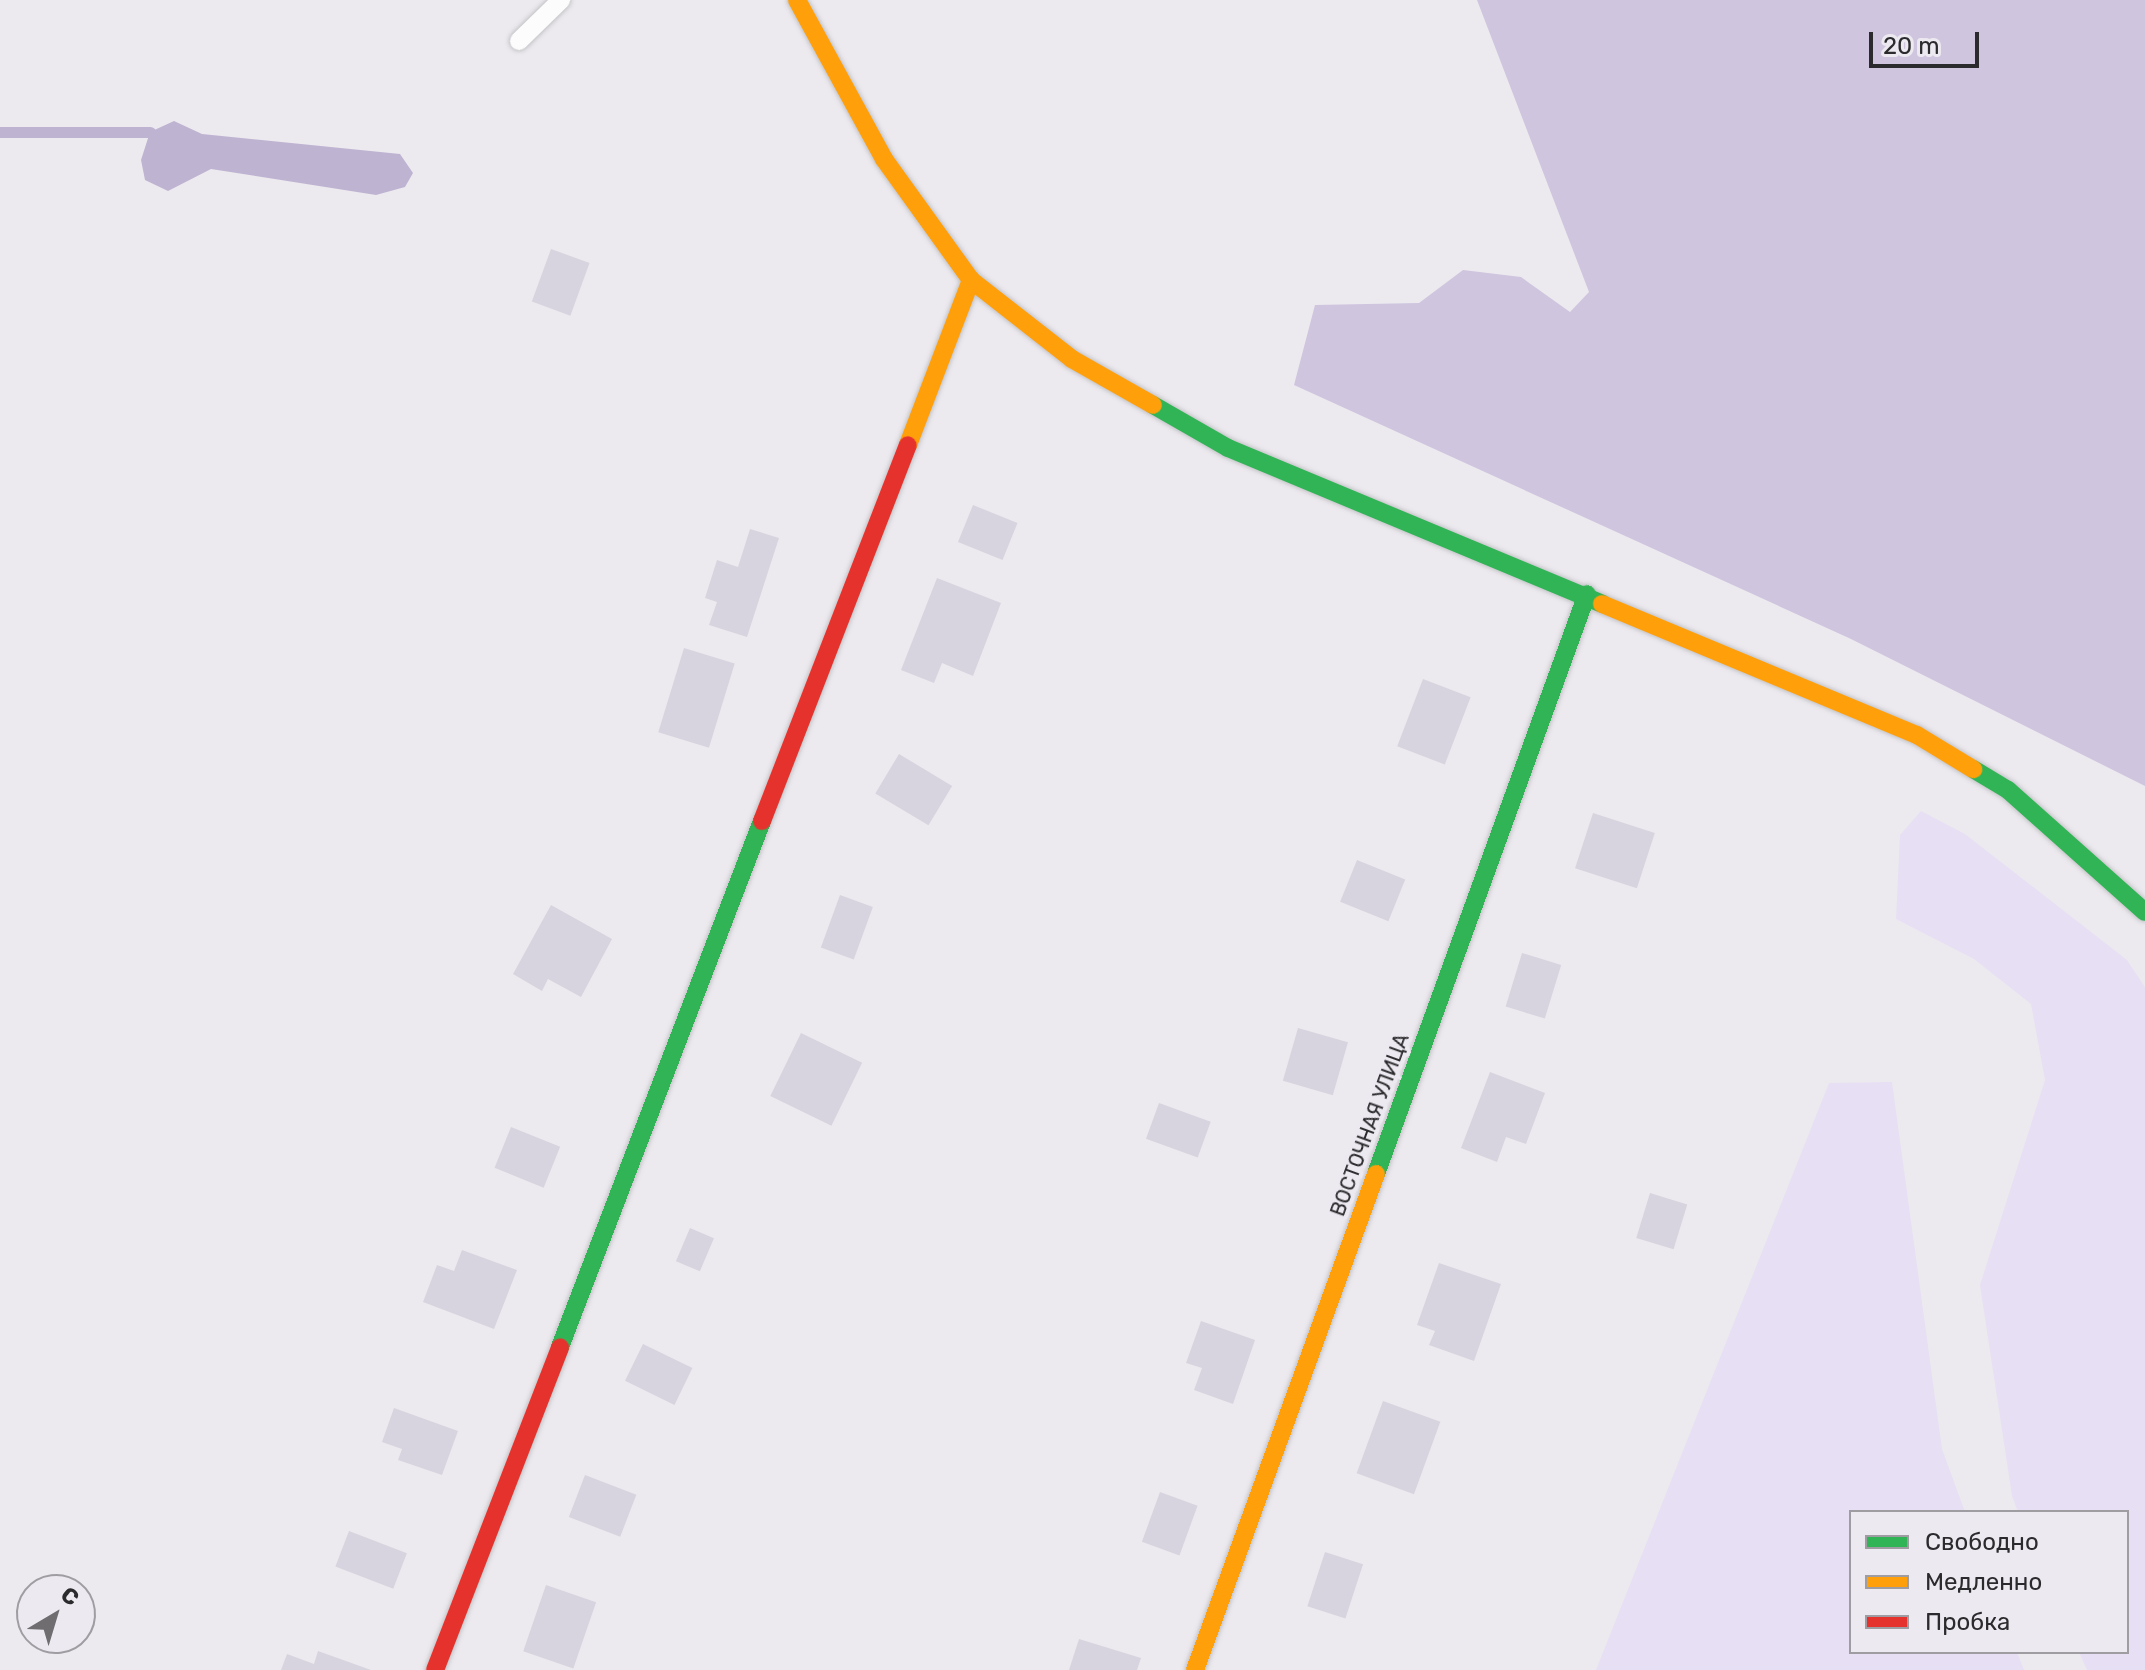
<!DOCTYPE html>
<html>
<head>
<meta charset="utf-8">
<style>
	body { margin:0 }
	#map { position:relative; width:2145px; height:1670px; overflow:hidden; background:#eceaef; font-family:Rubik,sans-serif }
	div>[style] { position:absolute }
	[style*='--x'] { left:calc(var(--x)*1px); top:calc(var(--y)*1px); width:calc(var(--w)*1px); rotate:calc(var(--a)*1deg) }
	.green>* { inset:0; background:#e7dff4 }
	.forest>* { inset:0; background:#cfc5df }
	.water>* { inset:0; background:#bfb3d2 }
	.stream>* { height:11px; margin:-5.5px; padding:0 5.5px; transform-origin:5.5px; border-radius:5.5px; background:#bfb3d2 }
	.building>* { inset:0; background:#d8d4df; transform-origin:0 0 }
	.roads { filter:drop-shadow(0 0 2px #c4c3c6) drop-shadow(0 0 2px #c4c3c6) }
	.lane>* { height:18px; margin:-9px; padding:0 9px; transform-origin:9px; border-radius:9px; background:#fcfcfd }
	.fast>* { height:18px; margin:-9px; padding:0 9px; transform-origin:9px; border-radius:9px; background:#30b455 }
	.slow>* { height:18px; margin:-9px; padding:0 9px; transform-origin:9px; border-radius:9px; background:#ff9f0a }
	.jam>* { height:18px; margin:-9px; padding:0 9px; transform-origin:9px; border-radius:9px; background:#e5322d }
	span { translate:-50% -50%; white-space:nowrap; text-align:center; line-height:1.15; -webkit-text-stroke:8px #ece9f0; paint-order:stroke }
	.street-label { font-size:20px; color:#2b2a2c }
	.legend { position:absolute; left:1849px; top:1510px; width:280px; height:144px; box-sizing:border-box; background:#ece9f0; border:2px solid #9f9da2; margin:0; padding:10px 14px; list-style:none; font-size:24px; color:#2b2a2c }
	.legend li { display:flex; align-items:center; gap:16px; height:40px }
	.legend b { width:40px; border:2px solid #9f9da2 }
	.north { position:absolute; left:16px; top:1574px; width:80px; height:80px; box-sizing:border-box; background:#ece9f0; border:2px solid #9f9da2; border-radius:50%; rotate:38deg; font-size:22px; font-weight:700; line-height:32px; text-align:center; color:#2b2a2c }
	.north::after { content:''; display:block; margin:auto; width:28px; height:36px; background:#6f6d70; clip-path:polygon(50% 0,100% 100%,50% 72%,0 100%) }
	.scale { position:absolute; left:1869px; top:32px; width:110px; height:36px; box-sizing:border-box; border:4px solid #2b2a2c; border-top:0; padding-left:10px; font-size:24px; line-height:28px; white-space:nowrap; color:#2b2a2c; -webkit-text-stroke:6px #ece9f0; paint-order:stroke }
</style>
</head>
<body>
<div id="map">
	<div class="green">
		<div style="clip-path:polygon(1921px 811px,1965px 834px,2127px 960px,2145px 987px,2145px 1670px,2087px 1670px,2079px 1652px,2127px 1652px,2127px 1512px,2018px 1512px,2012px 1496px,1980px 1285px,2045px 1080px,2031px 1004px,1974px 959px,1896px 919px,1900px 835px)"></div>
		<div style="clip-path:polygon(1892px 1082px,1942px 1449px,1965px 1512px,1851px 1512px,1851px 1652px,2017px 1652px,2024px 1670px,1596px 1670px,1829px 1083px)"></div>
	</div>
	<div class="forest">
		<div style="clip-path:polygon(1477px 0,2145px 0,2145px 786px,1851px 639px,1294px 385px,1315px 305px,1419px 303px,1463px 270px,1521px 277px,1570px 312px,1589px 292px)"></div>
	</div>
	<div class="water">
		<div style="clip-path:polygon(174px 121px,202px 134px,400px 154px,413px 173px,405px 187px,376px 195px,211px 169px,168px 191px,145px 180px,141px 160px,150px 132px)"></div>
	</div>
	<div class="stream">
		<div style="--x:0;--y:132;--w:150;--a:0"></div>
	</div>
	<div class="building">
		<div style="left:551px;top:249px;width:41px;height:56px;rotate:20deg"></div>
		<div style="left:973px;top:505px;width:48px;height:40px;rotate:22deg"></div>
		<div style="clip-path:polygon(750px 529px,779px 538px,747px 637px,709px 625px,717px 602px,705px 598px,717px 560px,738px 567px)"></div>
		<div style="clip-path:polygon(937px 578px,1001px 603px,973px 676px,942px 663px,934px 683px,901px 670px)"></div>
		<div style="left:684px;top:648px;width:53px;height:88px;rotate:17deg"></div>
		<div style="left:1423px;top:679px;width:51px;height:72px;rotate:21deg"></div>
		<div style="left:899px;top:754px;width:62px;height:46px;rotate:31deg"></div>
		<div style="left:1593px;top:813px;width:65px;height:58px;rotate:18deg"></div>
		<div style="left:1357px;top:860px;width:52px;height:45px;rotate:22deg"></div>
		<div style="left:840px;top:895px;width:35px;height:56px;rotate:20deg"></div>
		<div style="clip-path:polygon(551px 905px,612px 939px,581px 997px,548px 979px,542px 991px,513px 974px)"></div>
		<div style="left:1522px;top:953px;width:41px;height:56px;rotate:17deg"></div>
		<div style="left:1298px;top:1028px;width:52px;height:55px;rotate:16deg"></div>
		<div style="left:801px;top:1033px;width:68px;height:70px;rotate:26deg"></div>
		<div style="clip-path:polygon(1490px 1072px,1545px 1093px,1526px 1144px,1506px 1137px,1497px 1162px,1461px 1148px)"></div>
		<div style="left:1159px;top:1103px;width:55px;height:38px;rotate:20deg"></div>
		<div style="left:511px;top:1127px;width:53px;height:44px;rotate:22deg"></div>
		<div style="left:1650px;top:1193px;width:39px;height:47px;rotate:17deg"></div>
		<div style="left:690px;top:1228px;width:26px;height:36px;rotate:23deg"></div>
		<div style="clip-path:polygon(462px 1250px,517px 1270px,494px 1329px,423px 1302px,437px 1265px,454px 1271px)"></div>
		<div style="clip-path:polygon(1439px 1263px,1501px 1284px,1474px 1361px,1429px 1345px,1435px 1331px,1417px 1325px)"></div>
		<div style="clip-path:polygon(1201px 1321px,1255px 1340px,1233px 1404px,1194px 1390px,1202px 1368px,1186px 1363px)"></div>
		<div style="left:643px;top:1344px;width:55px;height:41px;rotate:26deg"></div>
		<div style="left:1383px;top:1401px;width:61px;height:77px;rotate:20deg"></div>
		<div style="clip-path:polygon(394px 1408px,458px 1431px,442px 1475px,398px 1460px,402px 1449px,382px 1442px)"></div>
		<div style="left:585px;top:1475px;width:55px;height:45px;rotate:21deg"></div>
		<div style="left:1160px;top:1492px;width:40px;height:53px;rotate:20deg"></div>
		<div style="left:349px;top:1531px;width:62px;height:38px;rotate:21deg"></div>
		<div style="left:1325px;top:1552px;width:40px;height:57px;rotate:18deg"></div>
		<div style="left:546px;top:1585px;width:53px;height:70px;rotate:19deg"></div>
		<div style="clip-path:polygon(1079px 1639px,1141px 1658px,1137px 1670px,1069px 1670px)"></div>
		<div style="clip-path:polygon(318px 1651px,371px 1670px,281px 1670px,287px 1654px,314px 1664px)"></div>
	</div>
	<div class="roads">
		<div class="lane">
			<div style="--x:519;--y:41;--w:59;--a:-44.3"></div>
		</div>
		<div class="fast">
			<div style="--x:1153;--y:405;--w:86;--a:29.8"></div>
			<div style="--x:1228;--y:448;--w:405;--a:22.6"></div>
			<div style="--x:1973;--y:769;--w:41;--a:31"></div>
			<div style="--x:2008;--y:790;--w:183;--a:41.7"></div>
			<div style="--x:1376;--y:1174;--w:617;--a:-70.01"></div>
			<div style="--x:560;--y:1347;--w:563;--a:-68.99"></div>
		</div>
		<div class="slow">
			<div style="--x:797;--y:0;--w:181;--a:61.3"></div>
			<div style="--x:884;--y:159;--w:149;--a:54.3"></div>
			<div style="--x:971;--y:280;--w:128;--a:38"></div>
			<div style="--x:1072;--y:359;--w:93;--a:29.6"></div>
			<div style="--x:908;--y:445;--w:177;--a:-69.1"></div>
			<div style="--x:1602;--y:604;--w:341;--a:22.6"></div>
			<div style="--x:1917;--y:735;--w:66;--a:31.3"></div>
			<div style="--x:1195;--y:1670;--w:528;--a:-69.95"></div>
		</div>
		<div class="jam">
			<div style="--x:762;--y:821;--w:403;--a:-68.8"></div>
			<div style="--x:435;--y:1670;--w:346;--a:-68.8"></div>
		</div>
	</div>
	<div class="street-label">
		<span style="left:1370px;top:1125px;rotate:-70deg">ВОСТОЧНАЯ УЛИЦА</span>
	</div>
	<ul class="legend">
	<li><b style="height:10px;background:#30b455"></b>Свободно</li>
	<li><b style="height:10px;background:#ff9f0a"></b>Медленно</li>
	<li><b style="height:10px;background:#e5322d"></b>Пробка</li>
	</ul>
	<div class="north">С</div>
	<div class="scale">20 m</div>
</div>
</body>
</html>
